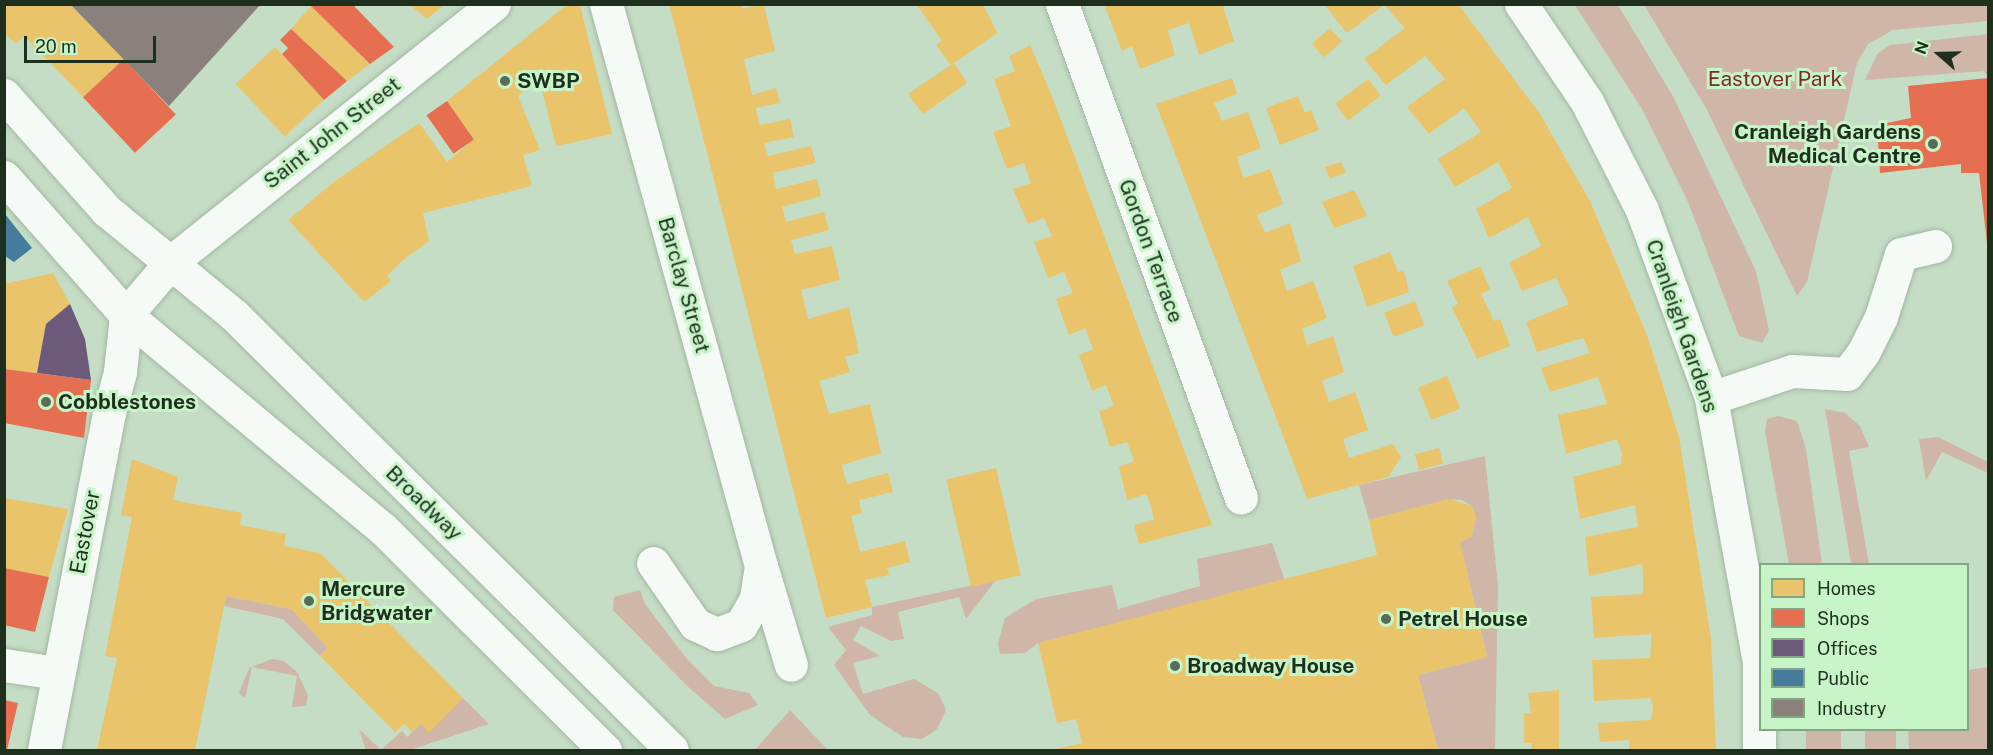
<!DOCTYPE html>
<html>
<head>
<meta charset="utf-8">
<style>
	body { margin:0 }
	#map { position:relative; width:1993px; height:755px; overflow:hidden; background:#c5ddc5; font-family:"Public Sans",sans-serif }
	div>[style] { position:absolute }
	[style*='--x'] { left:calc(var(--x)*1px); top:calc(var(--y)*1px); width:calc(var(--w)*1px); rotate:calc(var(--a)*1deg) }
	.green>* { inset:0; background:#cfb6a8; transform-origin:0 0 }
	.homes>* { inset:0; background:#e9c46a; transform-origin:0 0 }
	.shops>* { inset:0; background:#e76f51; transform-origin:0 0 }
	.offices>* { inset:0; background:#6d597a }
	.public>* { inset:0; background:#457b9d }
	.industry>* { inset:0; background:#8a817c }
	.roads { filter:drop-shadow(0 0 2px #a3b6a3) drop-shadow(0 0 2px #a3b6a3) }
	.street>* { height:33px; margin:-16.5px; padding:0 16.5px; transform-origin:16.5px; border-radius:16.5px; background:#f6faf6 }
	.secondary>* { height:33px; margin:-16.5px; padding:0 16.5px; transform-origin:16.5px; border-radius:16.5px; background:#f6faf6 }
	.primary>* { height:33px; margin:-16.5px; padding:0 16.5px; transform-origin:16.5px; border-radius:16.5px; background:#f6faf6 }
	.dots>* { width:16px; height:16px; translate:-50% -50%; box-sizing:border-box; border:3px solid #c7f5c8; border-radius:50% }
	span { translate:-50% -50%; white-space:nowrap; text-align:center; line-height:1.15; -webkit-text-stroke:6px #c7f5c8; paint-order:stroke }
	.park-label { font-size:21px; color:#7f2826 }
	.poi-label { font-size:21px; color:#1e2f1e; font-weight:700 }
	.left { translate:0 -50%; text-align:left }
	.right { translate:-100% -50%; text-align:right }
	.street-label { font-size:21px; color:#1e2f1e }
	.frame { position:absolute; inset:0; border:6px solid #1e2f1e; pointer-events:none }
	.legend { position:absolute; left:1759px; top:563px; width:210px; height:168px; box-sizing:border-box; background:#c7f5c8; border:2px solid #83a684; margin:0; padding:8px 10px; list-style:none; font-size:18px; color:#1e2f1e }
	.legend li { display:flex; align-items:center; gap:12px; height:30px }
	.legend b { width:30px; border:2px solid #83a684 }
	.north { position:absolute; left:1909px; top:24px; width:60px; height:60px; -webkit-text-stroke:4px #c7f5c8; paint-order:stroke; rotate:290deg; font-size:16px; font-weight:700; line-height:24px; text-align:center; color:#1e2f1e }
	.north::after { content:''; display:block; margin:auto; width:21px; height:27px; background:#1e2f1e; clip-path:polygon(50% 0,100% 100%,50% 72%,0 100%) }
	.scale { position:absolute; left:24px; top:36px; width:132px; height:27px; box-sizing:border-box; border:3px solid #1e2f1e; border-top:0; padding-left:8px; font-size:18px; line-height:21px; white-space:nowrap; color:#1e2f1e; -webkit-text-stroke:4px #c7f5c8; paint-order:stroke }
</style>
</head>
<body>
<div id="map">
	<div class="green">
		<div style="clip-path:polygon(1988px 4px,1988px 21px,1893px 30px,1868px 44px,1857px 63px,1807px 282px,1797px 296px,1706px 108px,1644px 5px)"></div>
		<div style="clip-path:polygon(1575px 5px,1618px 5px,1674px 98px,1756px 271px,1769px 330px,1762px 343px,1739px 336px,1688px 202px,1642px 109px)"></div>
		<div style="clip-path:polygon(1988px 34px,1988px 78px,1984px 71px,1865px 80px,1878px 53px,1890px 45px)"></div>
		<div style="clip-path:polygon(1825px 409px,1845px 413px,1860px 426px,1869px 447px,1849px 451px,1869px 564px,1851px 564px)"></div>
		<div style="clip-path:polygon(1778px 416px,1797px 421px,1806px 449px,1822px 564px,1789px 564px,1765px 431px,1767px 419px)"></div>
		<div style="clip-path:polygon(1938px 437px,1988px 462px,1988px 473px,1942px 452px,1926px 481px,1919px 439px)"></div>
		<div style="clip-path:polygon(1485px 456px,1498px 586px,1495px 750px,1438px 750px,1418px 675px,1487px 657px,1460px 542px,1472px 536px,1476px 517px,1472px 506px,1462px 500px,1449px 499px,1369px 520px,1359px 485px)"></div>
		<div style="clip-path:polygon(1272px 543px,1285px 581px,1038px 643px,1025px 653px,1000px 654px,998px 644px,1005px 618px,1036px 599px,1112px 585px,1118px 609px,1200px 586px,1197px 559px)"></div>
		<div style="clip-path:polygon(996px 580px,966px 619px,959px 597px,898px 612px,904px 639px,891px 641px,861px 626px,853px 640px,880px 656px,853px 663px,863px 694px,914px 679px,938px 693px,946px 710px,937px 729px,922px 739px,903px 737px,870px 715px,834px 665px,846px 650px,828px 627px,872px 615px,872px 607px)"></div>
		<div style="clip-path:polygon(640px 590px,645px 604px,687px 659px,714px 686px,749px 693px,758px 705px,725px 719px,686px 685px,613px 610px,614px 597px)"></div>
		<div style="clip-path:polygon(226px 596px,291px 609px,328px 648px,320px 656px,283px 619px,224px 606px)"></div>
		<div style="clip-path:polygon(272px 659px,284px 661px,297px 672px,308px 695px,306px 706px,292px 707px,297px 676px,252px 667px,245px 698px,239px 693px,249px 668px)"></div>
		<div style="clip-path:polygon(1988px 667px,1988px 750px,1909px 750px,1908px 730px,1968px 730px,1968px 670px)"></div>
		<div style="clip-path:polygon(463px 698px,489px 724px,410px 750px,366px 750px,359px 729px,381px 750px,402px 731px,407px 737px,421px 724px,429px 732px)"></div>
		<div style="clip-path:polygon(790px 710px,828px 750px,755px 750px)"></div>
		<div style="left:1806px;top:730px;width:35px;height:20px"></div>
		<div style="left:1865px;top:730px;width:31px;height:20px"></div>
	</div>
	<div class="homes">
		<div style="clip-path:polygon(4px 4px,70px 4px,124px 59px,84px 98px,24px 36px,16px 44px,4px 33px)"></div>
		<div style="clip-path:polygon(409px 4px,445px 4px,427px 19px)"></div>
		<div style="clip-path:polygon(568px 4px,580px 5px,612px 134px,556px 146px,539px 78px,518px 96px,540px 150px,523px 155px,532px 186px,423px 213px,429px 241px,403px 260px,387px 276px,391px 281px,364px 302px,288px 220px,335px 181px,419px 123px,447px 162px,474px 139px,447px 101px)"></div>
		<div style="clip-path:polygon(669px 4px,742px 4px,742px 8px,764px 5px,775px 51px,744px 59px,748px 76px,752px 95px,776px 88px,780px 103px,756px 108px,759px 125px,790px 119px,794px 137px,764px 143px,768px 156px,811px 146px,816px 163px,773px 173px,776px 189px,817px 179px,821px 196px,782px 207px,786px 222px,824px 212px,829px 230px,791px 240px,795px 254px,832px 246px,840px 280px,801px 290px,808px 319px,849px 307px,859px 353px,845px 357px,850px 372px,819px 381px,829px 414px,870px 404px,881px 453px,842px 465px,847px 484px,888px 473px,893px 492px,859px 500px,862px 513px,851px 516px,860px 552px,905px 541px,910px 562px,887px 568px,889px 575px,865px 580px,872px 607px,826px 618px)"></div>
		<div style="clip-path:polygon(916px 4px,983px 4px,997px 33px,954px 63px,967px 83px,923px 114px,908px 94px,951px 65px,936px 45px,942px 41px)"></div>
		<div style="clip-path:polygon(1104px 4px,1229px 4px,1223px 7px,1234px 41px,1199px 55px,1189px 23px,1168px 30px,1175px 55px,1140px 69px,1132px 46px,1122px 51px)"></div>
		<div style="clip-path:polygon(1329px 4px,1459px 5px,1540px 114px,1590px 201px,1647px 335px,1679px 437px,1711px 638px,1716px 750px,1629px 750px,1629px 740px,1600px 742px,1598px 723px,1651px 720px,1653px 708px,1650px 698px,1594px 701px,1592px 660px,1650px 658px,1651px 643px,1651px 634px,1594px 638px,1591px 597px,1643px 594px,1643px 575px,1642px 564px,1589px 576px,1585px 537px,1638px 527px,1635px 505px,1580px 519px,1573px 477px,1621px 464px,1622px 453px,1617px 439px,1566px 454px,1558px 415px,1607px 404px,1598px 377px,1550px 392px,1541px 368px,1590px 353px,1583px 338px,1537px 352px,1526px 322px,1569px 304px,1556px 278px,1522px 291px,1509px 263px,1541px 246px,1528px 217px,1489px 238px,1476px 209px,1512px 188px,1498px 162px,1455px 187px,1438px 159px,1481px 132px,1472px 119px,1464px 108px,1429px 134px,1407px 107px,1445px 79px,1425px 56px,1386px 85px,1364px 59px,1405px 28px,1384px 5px,1347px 33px,1326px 7px)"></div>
		<div style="clip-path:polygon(311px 6px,370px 64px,347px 81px,291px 29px)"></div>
		<div style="left:1330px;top:28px;width:18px;height:24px;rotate:49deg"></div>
		<div style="clip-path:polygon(1030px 45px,1052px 96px,1212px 525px,1139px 544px,1134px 525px,1154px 520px,1151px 506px,1146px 494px,1127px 500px,1119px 467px,1134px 461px,1127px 442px,1110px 447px,1099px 411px,1114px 406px,1106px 385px,1092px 391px,1079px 355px,1093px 349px,1085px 328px,1069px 335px,1056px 299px,1073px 293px,1064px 272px,1048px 278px,1034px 242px,1052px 236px,1044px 218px,1028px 224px,1013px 189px,1031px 183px,1024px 163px,1007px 169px,993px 132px,1011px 126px,994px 79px,1015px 71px,1009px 56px)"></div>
		<div style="left:275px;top:47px;width:72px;height:54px;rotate:47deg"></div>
		<div style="clip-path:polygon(1232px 78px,1237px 94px,1214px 103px,1222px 121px,1248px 112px,1261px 148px,1237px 157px,1240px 168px,1244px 178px,1270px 169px,1283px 204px,1257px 215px,1265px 233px,1290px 223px,1301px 261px,1280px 270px,1287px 291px,1313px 281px,1327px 318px,1302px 329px,1307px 345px,1333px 336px,1344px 372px,1322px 381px,1329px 402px,1355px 392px,1368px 430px,1343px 439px,1349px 458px,1393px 444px,1401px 457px,1388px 477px,1307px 499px,1295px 467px,1156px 104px)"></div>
		<div style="left:1368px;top:79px;width:21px;height:41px;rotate:53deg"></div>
		<div style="clip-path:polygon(1298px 96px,1305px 113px,1311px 110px,1319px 130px,1280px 145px,1266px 108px)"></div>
		<div style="clip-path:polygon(1341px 162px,1346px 172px,1330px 179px,1325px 167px)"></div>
		<div style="clip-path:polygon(1354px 190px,1367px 216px,1334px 228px,1322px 202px)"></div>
		<div style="clip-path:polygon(1390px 252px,1398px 272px,1404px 271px,1409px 292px,1367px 307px,1353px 266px)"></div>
		<div style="clip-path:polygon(1480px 266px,1490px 289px,1481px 294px,1494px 321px,1500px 319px,1510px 346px,1477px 359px,1452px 307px,1458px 304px,1447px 281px)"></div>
		<div style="clip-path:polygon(53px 273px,70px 304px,46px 324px,37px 373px,4px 369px,4px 284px)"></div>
		<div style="left:1415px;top:301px;width:26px;height:33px;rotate:69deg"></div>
		<div style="left:1447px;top:376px;width:35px;height:31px;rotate:68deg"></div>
		<div style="left:1439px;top:448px;width:16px;height:25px;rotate:75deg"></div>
		<div style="clip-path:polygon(132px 459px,178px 477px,173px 500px,242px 513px,240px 525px,286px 534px,284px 546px,320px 553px,463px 698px,429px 733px,421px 724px,412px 732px,404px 724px,395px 732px,320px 656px,328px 648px,291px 609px,226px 596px,195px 750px,97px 750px,117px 658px,105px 656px,132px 517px,121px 515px)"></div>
		<div style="left:996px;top:468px;width:110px;height:51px;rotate:77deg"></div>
		<div style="clip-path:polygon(4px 498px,68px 509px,49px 577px,4px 568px)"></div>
		<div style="clip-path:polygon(1449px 499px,1472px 506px,1476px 517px,1472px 536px,1460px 542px,1487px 657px,1418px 675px,1438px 750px,1051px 750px,1082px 743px,1076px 719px,1057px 723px,1038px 643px,1377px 555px,1369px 520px)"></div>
		<div style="clip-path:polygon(1559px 690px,1559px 750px,1531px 750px,1532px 743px,1524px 743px,1524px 713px,1531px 713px,1528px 693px)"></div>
	</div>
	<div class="shops">
		<div style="clip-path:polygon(352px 4px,394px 47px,370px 64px,311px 6px)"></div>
		<div style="clip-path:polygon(291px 29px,347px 81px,324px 100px,282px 54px,288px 48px,280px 40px)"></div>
		<div style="left:124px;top:59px;width:76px;height:56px;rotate:47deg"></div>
		<div style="clip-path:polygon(1988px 78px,1988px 243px,1987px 243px,1979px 173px,1961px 173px,1961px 164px,1880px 173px,1877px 125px,1911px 118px,1908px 86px)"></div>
		<div style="left:447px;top:101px;width:47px;height:25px;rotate:55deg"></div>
		<div style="clip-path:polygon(4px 369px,91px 380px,84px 438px,4px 423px)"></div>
		<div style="clip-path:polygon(4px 568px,49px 577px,35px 632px,4px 625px)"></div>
		<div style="clip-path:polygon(4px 700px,18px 703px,7px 750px,4px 750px)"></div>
	</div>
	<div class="offices">
		<div style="clip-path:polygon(70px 304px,85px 339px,91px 380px,37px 373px,46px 324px)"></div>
	</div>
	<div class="public">
		<div style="clip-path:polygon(5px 214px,32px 248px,14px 262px,5px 256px)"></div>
	</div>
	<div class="industry">
		<div style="clip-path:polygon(70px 4px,261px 4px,169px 106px)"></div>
	</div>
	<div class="roads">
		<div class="street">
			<div style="--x:606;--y:4;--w:583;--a:74.58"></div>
			<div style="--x:761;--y:566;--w:33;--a:99"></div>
			<div style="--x:756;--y:599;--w:30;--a:120"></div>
			<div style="--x:741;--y:625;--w:26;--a:159"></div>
			<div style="--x:717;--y:634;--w:24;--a:-156"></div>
			<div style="--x:695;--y:624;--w:74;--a:-124.5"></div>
			<div style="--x:1062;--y:4;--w:525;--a:70.08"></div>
			<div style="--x:1521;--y:4;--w:118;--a:56"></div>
			<div style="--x:1587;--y:102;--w:121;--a:63"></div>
			<div style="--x:1642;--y:210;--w:200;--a:69.8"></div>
			<div style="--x:1711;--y:398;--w:268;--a:79.7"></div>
			<div style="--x:1759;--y:662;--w:88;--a:90"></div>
			<div style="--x:1711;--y:398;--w:85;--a:-18.4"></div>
			<div style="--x:1792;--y:371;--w:55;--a:3.1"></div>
			<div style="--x:1847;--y:374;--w:26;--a:-53"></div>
			<div style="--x:1863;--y:353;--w:40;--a:-63.4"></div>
			<div style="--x:1881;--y:317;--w:66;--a:-72.4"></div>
			<div style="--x:1901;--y:254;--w:35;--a:-13"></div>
			<div style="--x:762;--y:569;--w:100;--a:73.2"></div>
			<div style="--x:4;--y:665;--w:54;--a:8.6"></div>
		</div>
		<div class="secondary">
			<div style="--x:44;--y:750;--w:343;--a:-79.1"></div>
			<div style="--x:109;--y:413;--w:42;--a:-75"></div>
			<div style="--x:120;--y:372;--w:57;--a:-84"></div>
			<div style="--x:126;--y:315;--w:70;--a:-49.7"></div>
		</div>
		<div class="primary">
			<div style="--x:4;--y:95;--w:154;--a:48.4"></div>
			<div style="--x:106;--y:210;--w:166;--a:39.4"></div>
			<div style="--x:234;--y:315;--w:617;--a:44.8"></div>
			<div style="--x:4;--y:177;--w:184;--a:48.5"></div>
			<div style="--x:126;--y:315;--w:333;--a:39.8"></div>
			<div style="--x:382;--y:528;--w:315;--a:44.9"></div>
			<div style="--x:171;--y:262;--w:413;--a:-38.6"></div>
		</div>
	</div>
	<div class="dots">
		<div style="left:505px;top:81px;background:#586c58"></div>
		<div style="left:1933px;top:144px;background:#586c58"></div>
		<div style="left:46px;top:402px;background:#586c58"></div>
		<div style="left:309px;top:601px;background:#586c58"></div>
		<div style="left:1386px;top:619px;background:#586c58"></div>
		<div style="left:1175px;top:666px;background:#586c58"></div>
	</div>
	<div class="park-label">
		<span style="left:1775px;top:79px">Eastover Park</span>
	</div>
	<div class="poi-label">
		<span class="left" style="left:517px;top:81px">SWBP</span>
		<span class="right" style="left:1921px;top:144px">Cranleigh Gardens<br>Medical Centre</span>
		<span class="left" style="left:58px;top:402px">Cobblestones</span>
		<span class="left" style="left:321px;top:601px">Mercure<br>Bridgwater</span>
		<span class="left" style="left:1398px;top:619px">Petrel House</span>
		<span class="left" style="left:1187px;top:666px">Broadway House</span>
	</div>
	<div class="street-label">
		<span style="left:332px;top:133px;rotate:-38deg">Saint John Street</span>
		<span style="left:1151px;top:251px;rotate:70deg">Gordon Terrace</span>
		<span style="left:684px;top:285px;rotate:74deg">Barclay Street</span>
		<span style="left:1682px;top:326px;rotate:71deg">Cranleigh Gardens</span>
		<span style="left:424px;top:503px;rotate:44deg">Broadway</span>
		<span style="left:85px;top:532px;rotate:-79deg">Eastover</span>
	</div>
	<div class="frame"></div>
	<ul class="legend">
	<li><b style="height:16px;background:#e9c46a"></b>Homes</li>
	<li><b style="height:16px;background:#e76f51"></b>Shops</li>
	<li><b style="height:16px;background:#6d597a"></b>Offices</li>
	<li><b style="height:16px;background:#457b9d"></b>Public</li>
	<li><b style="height:16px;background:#8a817c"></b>Industry</li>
	</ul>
	<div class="north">N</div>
	<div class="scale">20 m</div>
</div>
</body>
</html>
